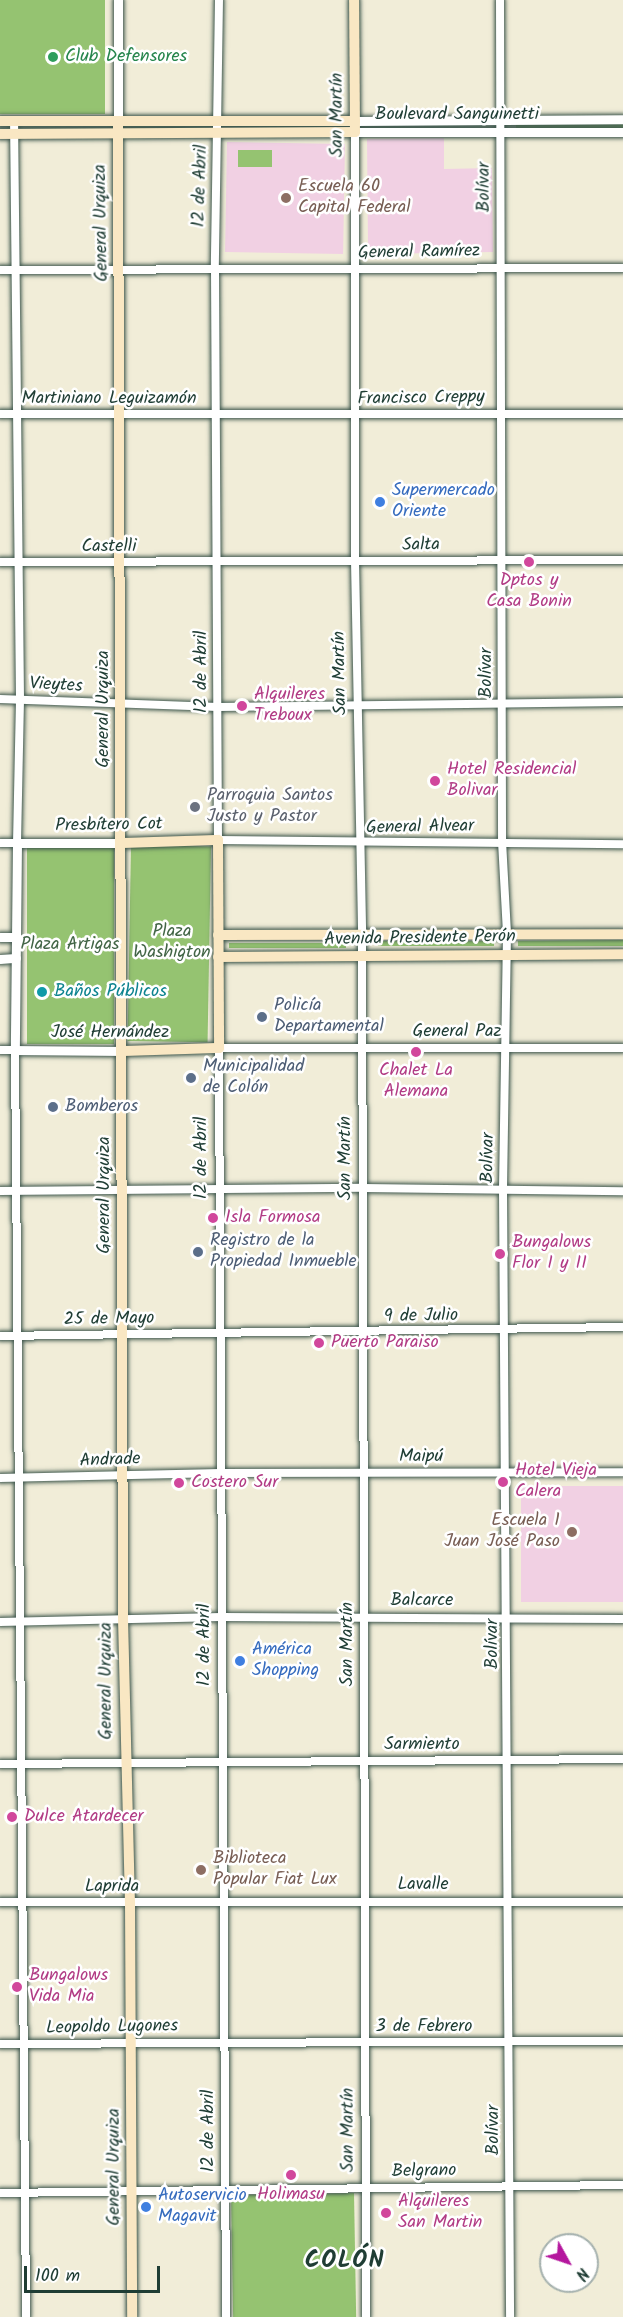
<!DOCTYPE html>
<html>
<head>
<meta charset="utf-8">
<style>
	body { margin:0 }
	#map { position:relative; width:623px; height:2317px; overflow:hidden; background:#f1edd8; font-family:Kalam,sans-serif }
	div>[style] { position:absolute }
	[style*='--x'] { left:calc(var(--x)*1px); top:calc(var(--y)*1px); width:calc(var(--w)*1px); rotate:calc(var(--a)*1deg) }
	.built>* { inset:0; background:#f1d0e3; transform-origin:0 0 }
	.green>* { inset:0; background:#95c371; transform-origin:0 0 }
	.roads { filter:drop-shadow(0 0 2px #3e574d) drop-shadow(0 0 2px #3e574d) }
	.minor>* { height:8px; margin:-4px; padding:0 4px; transform-origin:4px; border-radius:4px; background:#fff }
	.tertiary>* { height:9px; margin:-4.5px; padding:0 4.5px; transform-origin:4.5px; border-radius:4.5px; background:#fff }
	.secondary>* { height:10px; margin:-5px; padding:0 5px; transform-origin:5px; border-radius:5px; background:#f9e7c3 }
	.dots>* { width:16px; height:16px; translate:-50% -50%; box-sizing:border-box; border:3px solid #fff; border-radius:50% }
	span { translate:-50% -50%; white-space:nowrap; text-align:center; line-height:1.15; -webkit-text-stroke:5px #fff; paint-order:stroke }
	.leisure-label { font-size:18px; color:#27864d }
	.left { translate:0 -50%; text-align:left }
	.street-label { font-size:18px; color:#1f3d34 }
	.education-label { font-size:18px; color:#785e54 }
	.right { translate:-100% -50%; text-align:right }
	.shop-label { font-size:18px; color:#366cbe }
	.hotel-label { font-size:18px; color:#b23c85 }
	.worship-label { font-size:18px; color:#5b616d }
	.park-label { font-size:18px; color:#426546 }
	.culture-label { font-size:18px; color:#0d838f }
	.service-label { font-size:18px; color:#4e5e75 }
	.district-label { font-size:24px; color:#1f3d34; font-weight:700; letter-spacing:1.5px }
	.north { position:absolute; left:539px; top:2233px; width:60px; height:60px; box-sizing:border-box; background:#fff; border:2px solid #a5b1ae; border-radius:50%; rotate:130deg; font-size:16px; font-weight:700; line-height:24px; text-align:center; color:#1f3d34 }
	.north::after { content:''; display:block; margin:auto; width:21px; height:27px; background:#b5179e; clip-path:polygon(50% 0,100% 100%,50% 72%,0 100%) }
	.scale { position:absolute; left:24px; top:2266px; width:136px; height:27px; box-sizing:border-box; border:3px solid #1f3d34; border-top:0; padding-left:8px; font-size:18px; line-height:21px; white-space:nowrap; color:#1f3d34; -webkit-text-stroke:4px #fff; paint-order:stroke }
</style>
</head>
<body>
<div id="map">
	<div class="built">
		<div style="clip-path:polygon(444px 138px,444px 169px,492px 168px,493px 252px,375px 254px,368px 249px,367px 139px)"></div>
		<div style="left:227px;top:142px;width:118px;height:110px;rotate:1deg"></div>
		<div style="left:623px;top:1486px;width:116px;height:102px;rotate:90deg"></div>
	</div>
	<div class="green">
		<div style="left:0;top:0;width:105px;height:114px"></div>
		<div style="left:623px;top:123px;width:5px;height:107px;rotate:90deg"></div>
		<div style="left:238px;top:150px;width:34px;height:17px"></div>
		<div style="left:131px;top:845px;width:80px;height:196px;rotate:1deg"></div>
		<div style="left:27px;top:848px;width:87px;height:196px"></div>
		<div style="clip-path:polygon(623px 940px,623px 946px,518px 946px,518px 941px)"></div>
		<div style="left:378px;top:941px;width:116px;height:5px"></div>
		<div style="left:346px;top:943px;width:5px;height:117px;rotate:90deg"></div>
		<div style="left:354px;top:2193px;width:124px;height:123px;rotate:89deg"></div>
	</div>
	<div class="roads">
		<div class="minor">
			<div style="--x:219;--y:0;--w:269;--a:90.9"></div>
			<div style="--x:215;--y:269;--w:571;--a:89.7"></div>
			<div style="--x:218;--y:840;--w:405;--a:0.6"></div>
			<div style="--x:500;--y:0;--w:841;--a:89.86"></div>
			<div style="--x:502;--y:841;--w:93;--a:86.9"></div>
			<div style="--x:507;--y:934;--w:255;--a:90.9"></div>
			<div style="--x:503;--y:1189;--w:1128;--a:89.64"></div>
			<div style="--x:355;--y:132;--w:429;--a:90"></div>
			<div style="--x:355;--y:561;--w:373;--a:88.9"></div>
			<div style="--x:362;--y:934;--w:1383;--a:89.83"></div>
			<div style="--x:0;--y:270;--w:623;--a:-0.18"></div>
			<div style="--x:0;--y:414;--w:623;--a:0"></div>
			<div style="--x:0;--y:562;--w:623;--a:-0.18"></div>
			<div style="--x:0;--y:699;--w:218;--a:2.1"></div>
			<div style="--x:218;--y:707;--w:405;--a:-0.7"></div>
			<div style="--x:0;--y:843;--w:17;--a:0"></div>
			<div style="--x:17;--y:843;--w:144;--a:-88.8"></div>
			<div style="--x:20;--y:699;--w:578;--a:-90.59"></div>
			<div style="--x:0;--y:1050;--w:15;--a:0"></div>
			<div style="--x:15;--y:1050;--w:1267;--a:89.5"></div>
			<div style="--x:0;--y:1191;--w:363;--a:-0.5"></div>
			<div style="--x:363;--y:1188;--w:260;--a:0.7"></div>
			<div style="--x:0;--y:1336;--w:623;--a:-0.83"></div>
			<div style="--x:0;--y:1478;--w:220;--a:-1.3"></div>
			<div style="--x:220;--y:1473;--w:403;--a:-0.1"></div>
			<div style="--x:0;--y:1622;--w:221;--a:-1.3"></div>
			<div style="--x:221;--y:1617;--w:402;--a:0.3"></div>
			<div style="--x:0;--y:1764;--w:623;--a:-0.46"></div>
			<div style="--x:0;--y:1902;--w:623;--a:0"></div>
			<div style="--x:0;--y:2044;--w:623;--a:-0.28"></div>
			<div style="--x:0;--y:2193;--w:623;--a:-0.74"></div>
			<div style="--x:226;--y:2317;--w:1269;--a:-90.32"></div>
			<div style="--x:219;--y:1048;--w:404;--a:0"></div>
		</div>
		<div class="tertiary">
			<div style="--x:118;--y:0;--w:121;--a:90"></div>
			<div style="--x:355;--y:121;--w:268;--a:-0.4"></div>
			<div style="--x:355;--y:132;--w:268;--a:0"></div>
			<div style="--x:120;--y:843;--w:103;--a:180"></div>
			<div style="--x:17;--y:843;--w:207;--a:90.6"></div>
			<div style="--x:15;--y:1050;--w:106;--a:0.5"></div>
			<div style="--x:0;--y:937;--w:16;--a:0"></div>
			<div style="--x:0;--y:959;--w:16;--a:-4"></div>
		</div>
		<div class="secondary">
			<div style="--x:0;--y:121;--w:355;--a:0"></div>
			<div style="--x:118;--y:121;--w:1497;--a:89.81"></div>
			<div style="--x:123;--y:1618;--w:284;--a:88.6"></div>
			<div style="--x:130;--y:1902;--w:415;--a:89.7"></div>
			<div style="--x:0;--y:134;--w:355;--a:-0.3"></div>
			<div style="--x:355;--y:132;--w:132;--a:-90.4"></div>
			<div style="--x:120;--y:843;--w:98;--a:-1.8"></div>
			<div style="--x:218;--y:840;--w:208;--a:89.7"></div>
			<div style="--x:219;--y:1048;--w:98;--a:178.2"></div>
			<div style="--x:218;--y:935;--w:405;--a:-0.1"></div>
			<div style="--x:218;--y:957;--w:405;--a:-0.4"></div>
		</div>
	</div>
	<div class="dots">
		<div style="left:53px;top:57px;background:#2e9e5b"></div>
		<div style="left:286px;top:198px;background:#8d6e63"></div>
		<div style="left:380px;top:502px;background:#3f7fe0"></div>
		<div style="left:529px;top:562px;background:#d1479c"></div>
		<div style="left:242px;top:706px;background:#d1479c"></div>
		<div style="left:435px;top:781px;background:#d1479c"></div>
		<div style="left:195px;top:807px;background:#6b7280"></div>
		<div style="left:42px;top:992px;background:#0f9aa8"></div>
		<div style="left:262px;top:1017px;background:#5c6f8a"></div>
		<div style="left:416px;top:1052px;background:#d1479c"></div>
		<div style="left:191px;top:1078px;background:#5c6f8a"></div>
		<div style="left:53px;top:1107px;background:#5c6f8a"></div>
		<div style="left:213px;top:1218px;background:#d1479c"></div>
		<div style="left:198px;top:1252px;background:#5c6f8a"></div>
		<div style="left:500px;top:1254px;background:#d1479c"></div>
		<div style="left:319px;top:1343px;background:#d1479c"></div>
		<div style="left:503px;top:1482px;background:#d1479c"></div>
		<div style="left:179px;top:1483px;background:#d1479c"></div>
		<div style="left:572px;top:1532px;background:#8d6e63"></div>
		<div style="left:240px;top:1661px;background:#3f7fe0"></div>
		<div style="left:12px;top:1817px;background:#d1479c"></div>
		<div style="left:201px;top:1870px;background:#8d6e63"></div>
		<div style="left:17px;top:1987px;background:#d1479c"></div>
		<div style="left:291px;top:2175px;background:#d1479c"></div>
		<div style="left:146px;top:2207px;background:#3f7fe0"></div>
		<div style="left:386px;top:2213px;background:#d1479c"></div>
	</div>
	<div class="leisure-label">
		<span class="left" style="left:65px;top:57px">Club Defensores</span>
	</div>
	<div class="street-label">
		<span style="left:338px;top:115px;rotate:-90deg">San Martín</span>
		<span style="left:457px;top:115px">Boulevard Sanguinetti</span>
		<span style="left:201px;top:186px;rotate:-88deg">12 de Abril</span>
		<span style="left:485px;top:187px;rotate:-90deg">Bolívar</span>
		<span style="left:102px;top:223px;rotate:-91deg">General Urquiza</span>
		<span style="left:419px;top:253px;rotate:-1deg">General Ramírez</span>
		<span style="left:109px;top:399px">Martiniano Leguizamón</span>
		<span style="left:421px;top:399px;rotate:-1deg">Francisco Creppy</span>
		<span style="left:421px;top:546px;rotate:-1deg">Salta</span>
		<span style="left:109px;top:547px">Castelli</span>
		<span style="left:202px;top:672px;rotate:-90deg">12 de Abril</span>
		<span style="left:341px;top:673px;rotate:-91deg">San Martín</span>
		<span style="left:487px;top:673px;rotate:-90deg">Bolívar</span>
		<span style="left:56px;top:686px;rotate:3deg">Vieytes</span>
		<span style="left:104px;top:709px;rotate:-90deg">General Urquiza</span>
		<span style="left:109px;top:826px;rotate:-1deg">Presbítero Cot</span>
		<span style="left:420px;top:828px;rotate:-1deg">General Alvear</span>
		<span style="left:420px;top:939px;rotate:-1deg">Avenida Presidente Perón</span>
		<span style="left:457px;top:1032px">General Paz</span>
		<span style="left:110px;top:1033px">José Hernández</span>
		<span style="left:202px;top:1158px;rotate:-90deg">12 de Abril</span>
		<span style="left:346px;top:1158px;rotate:-90deg">San Martín</span>
		<span style="left:489px;top:1158px;rotate:-89deg">Bolívar</span>
		<span style="left:105px;top:1195px;rotate:-90deg">General Urquiza</span>
		<span style="left:421px;top:1317px;rotate:-1deg">9 de Julio</span>
		<span style="left:109px;top:1320px;rotate:-1deg">25 de Mayo</span>
		<span style="left:421px;top:1457px">Maipú</span>
		<span style="left:110px;top:1461px;rotate:-2deg">Andrade</span>
		<span style="left:422px;top:1601px">Balcarce</span>
		<span style="left:348px;top:1644px;rotate:-90deg">San Martín</span>
		<span style="left:493px;top:1644px;rotate:-90deg">Bolívar</span>
		<span style="left:205px;top:1645px;rotate:-90deg">12 de Abril</span>
		<span style="left:107px;top:1681px;rotate:-90deg">General Urquiza</span>
		<span style="left:422px;top:1745px">Sarmiento</span>
		<span style="left:423px;top:1885px">Lavalle</span>
		<span style="left:112px;top:1887px">Laprida</span>
		<span style="left:424px;top:2027px">3 de Febrero</span>
		<span style="left:112px;top:2028px;rotate:-1deg">Leopoldo Lugones</span>
		<span style="left:349px;top:2130px;rotate:-90deg">San Martín</span>
		<span style="left:494px;top:2130px;rotate:-90deg">Bolívar</span>
		<span style="left:209px;top:2131px;rotate:-90deg">12 de Abril</span>
		<span style="left:115px;top:2167px;rotate:-90deg">General Urquiza</span>
		<span style="left:424px;top:2172px;rotate:-1deg">Belgrano</span>
	</div>
	<div class="education-label">
		<span class="left" style="left:298px;top:198px">Escuela 60<br>Capital Federal</span>
		<span class="right" style="left:560px;top:1532px">Escuela 1<br>Juan José Paso</span>
		<span class="left" style="left:213px;top:1870px">Biblioteca<br>Popular Fiat Lux</span>
	</div>
	<div class="shop-label">
		<span class="left" style="left:392px;top:502px">Supermercado<br>Oriente</span>
		<span class="left" style="left:252px;top:1661px">América<br>Shopping</span>
		<span class="left" style="left:158px;top:2207px">Autoservicio<br>Magavit</span>
	</div>
	<div class="hotel-label">
		<span style="left:529px;top:592px">Dptos y<br>Casa Bonin</span>
		<span class="left" style="left:254px;top:706px">Alquileres<br>Treboux</span>
		<span class="left" style="left:447px;top:781px">Hotel Residencial<br>Bolivar</span>
		<span style="left:416px;top:1082px">Chalet La<br>Alemana</span>
		<span class="left" style="left:225px;top:1218px">Isla Formosa</span>
		<span class="left" style="left:512px;top:1254px">Bungalows<br>Flor I y II</span>
		<span class="left" style="left:331px;top:1343px">Puerto Paraiso</span>
		<span class="left" style="left:515px;top:1482px">Hotel Vieja<br>Calera</span>
		<span class="left" style="left:191px;top:1483px">Costero Sur</span>
		<span class="left" style="left:24px;top:1817px">Dulce Atardecer</span>
		<span class="left" style="left:29px;top:1987px">Bungalows<br>Vida Mia</span>
		<span style="left:291px;top:2195px">Holimasu</span>
		<span class="left" style="left:398px;top:2213px">Alquileres<br>San Martin</span>
	</div>
	<div class="worship-label">
		<span class="left" style="left:207px;top:807px">Parroquia Santos<br>Justo y Pastor</span>
	</div>
	<div class="park-label">
		<span style="left:172px;top:943px">Plaza<br>Washigton</span>
		<span style="left:70px;top:945px">Plaza Artigas</span>
	</div>
	<div class="culture-label">
		<span class="left" style="left:54px;top:992px">Baños Públicos</span>
	</div>
	<div class="service-label">
		<span class="left" style="left:274px;top:1017px">Policía<br>Departamental</span>
		<span class="left" style="left:203px;top:1078px">Municipalidad<br>de Colón</span>
		<span class="left" style="left:65px;top:1107px">Bomberos</span>
		<span class="left" style="left:210px;top:1252px">Registro de la<br>Propiedad Inmueble</span>
	</div>
	<div class="district-label">
		<span style="left:345px;top:2261px">COLÓN</span>
	</div>
	<div class="north">N</div>
	<div class="scale">100 m</div>
</div>
</body>
</html>
